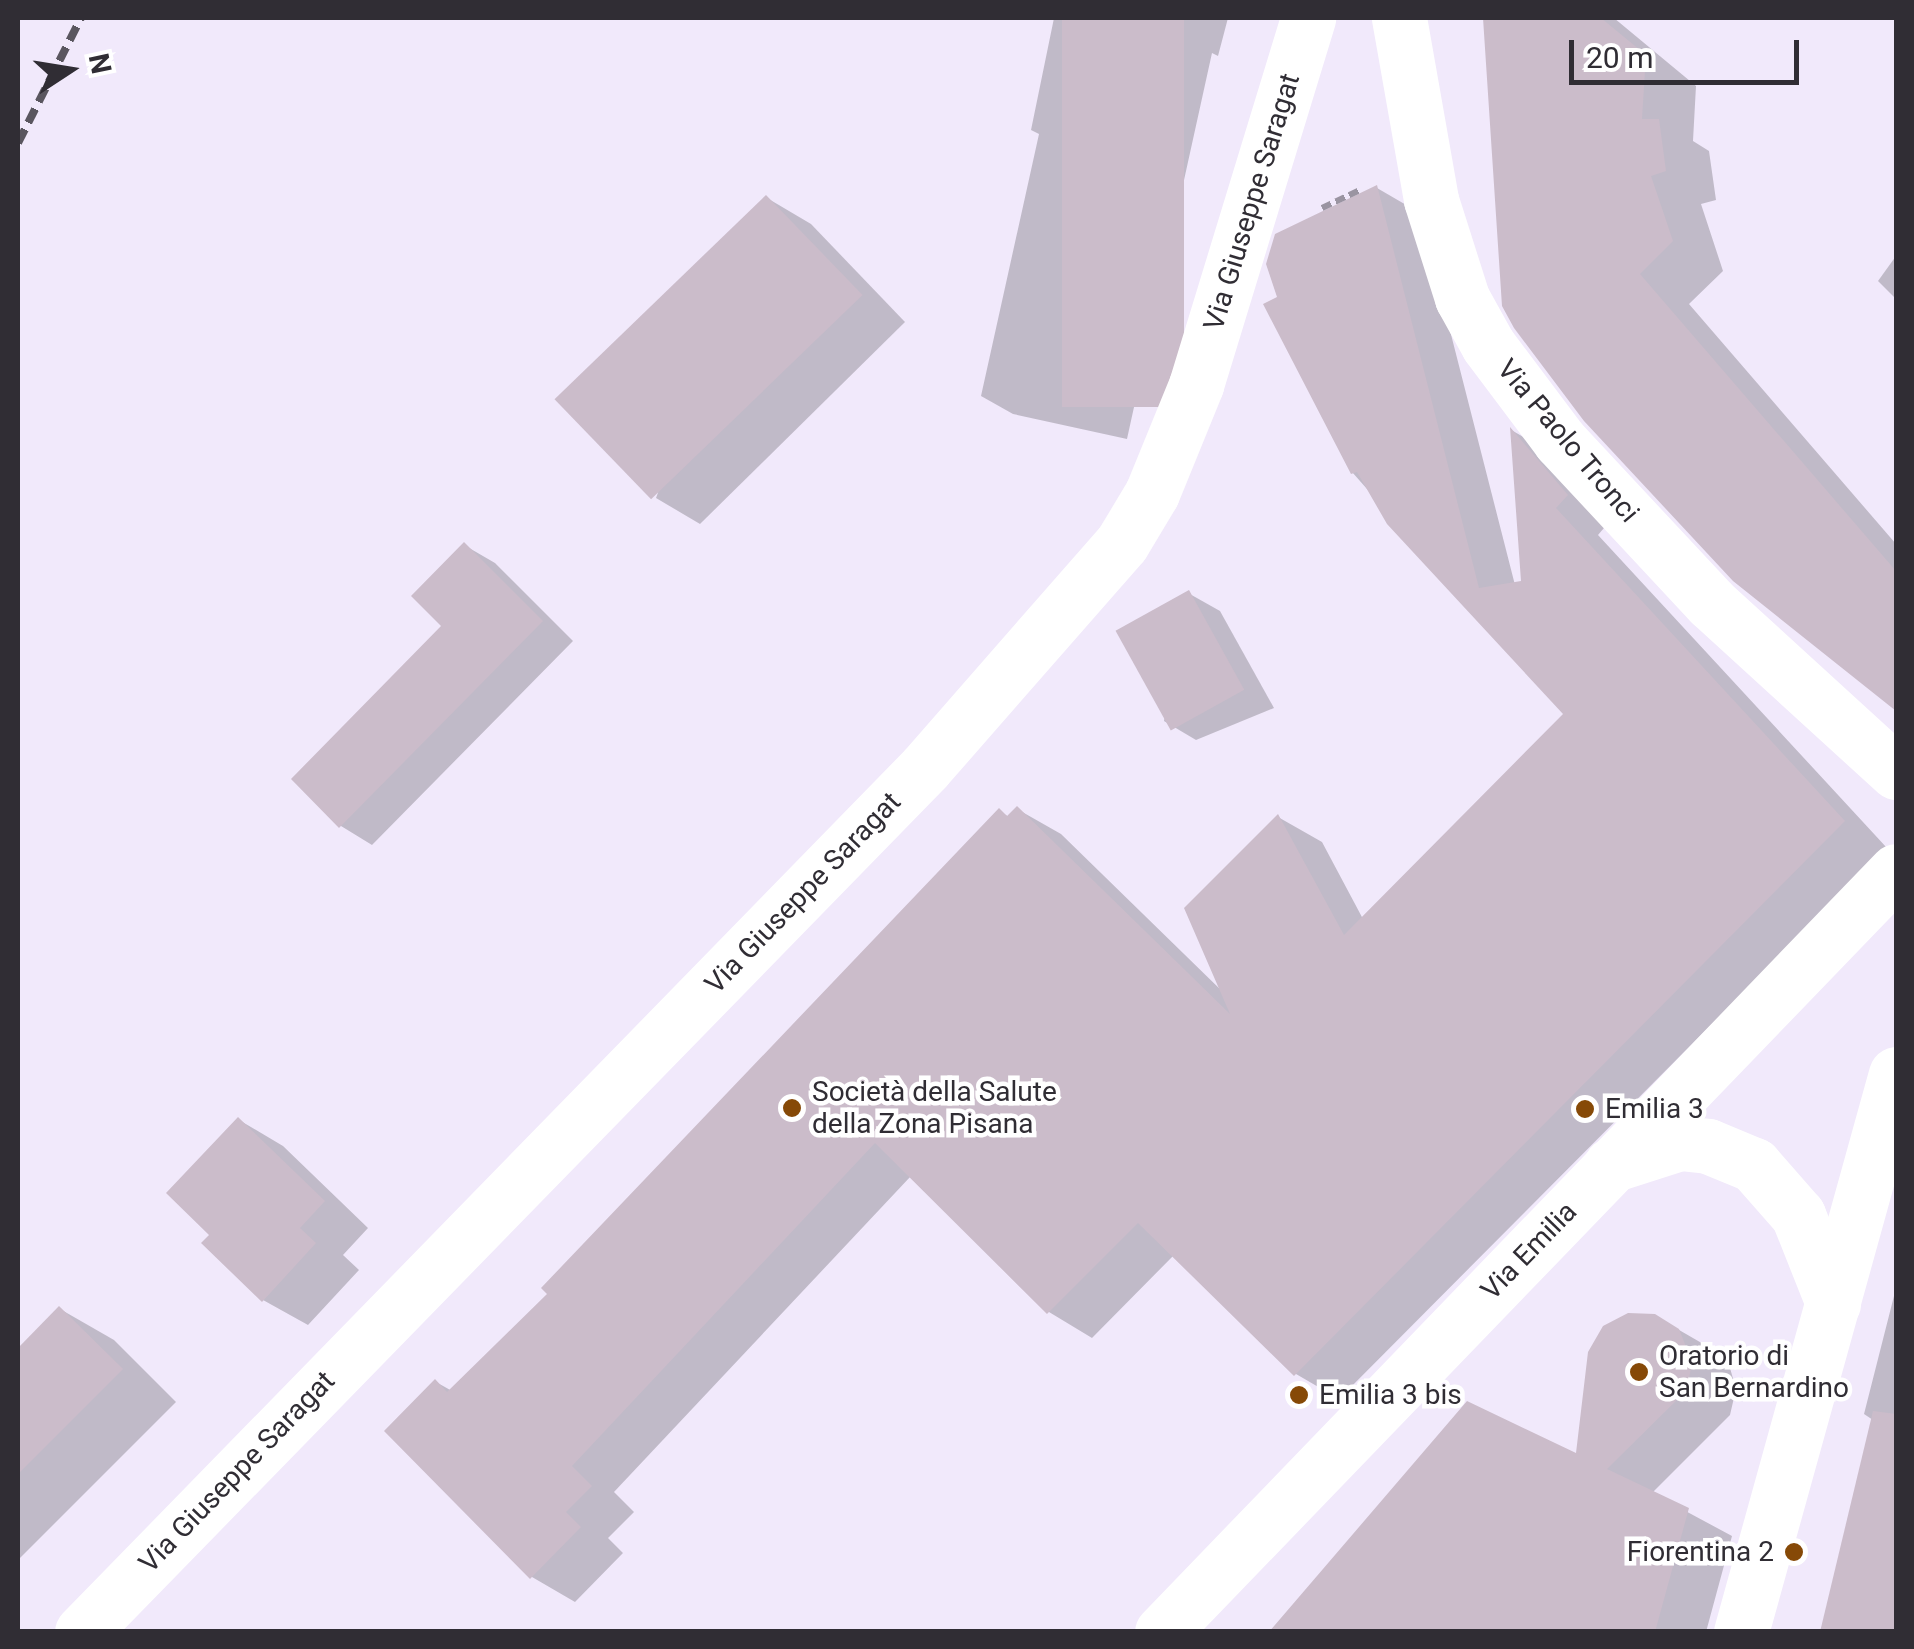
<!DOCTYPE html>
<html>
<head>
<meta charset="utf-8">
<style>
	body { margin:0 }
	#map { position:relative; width:1914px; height:1649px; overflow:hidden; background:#f1e9fb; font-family:Roboto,sans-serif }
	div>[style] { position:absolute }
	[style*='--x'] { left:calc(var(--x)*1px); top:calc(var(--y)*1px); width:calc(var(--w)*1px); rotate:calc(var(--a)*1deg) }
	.shadow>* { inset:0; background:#0003 }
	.building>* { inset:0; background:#cbbcca; transform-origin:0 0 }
	.path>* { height:6px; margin-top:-3px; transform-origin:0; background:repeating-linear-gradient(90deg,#9a94a1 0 10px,transparent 0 15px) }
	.street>* { height:55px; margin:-27.5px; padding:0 27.5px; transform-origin:27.5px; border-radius:27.5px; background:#fff }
	.secondary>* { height:55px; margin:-27.5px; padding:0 27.5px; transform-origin:27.5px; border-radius:27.5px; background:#fff }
	.rail>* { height:8px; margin-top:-4px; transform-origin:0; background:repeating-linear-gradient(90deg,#5a565f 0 15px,transparent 0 23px) }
	.dots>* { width:28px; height:28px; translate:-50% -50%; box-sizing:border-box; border:5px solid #fff; border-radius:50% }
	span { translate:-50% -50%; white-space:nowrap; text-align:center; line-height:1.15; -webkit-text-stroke:9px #fff; paint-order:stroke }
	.street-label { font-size:28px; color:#302d34 }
	.poi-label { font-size:28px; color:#302d34 }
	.left { translate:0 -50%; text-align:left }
	.right { translate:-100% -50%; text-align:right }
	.frame { position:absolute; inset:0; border:20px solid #302d34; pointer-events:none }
	.north { position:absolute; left:20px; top:20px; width:100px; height:100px; -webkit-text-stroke:8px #fff; paint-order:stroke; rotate:78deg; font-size:28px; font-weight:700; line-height:40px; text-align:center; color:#302d34 }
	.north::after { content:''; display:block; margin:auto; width:35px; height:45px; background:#302d34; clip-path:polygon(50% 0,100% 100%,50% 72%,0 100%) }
	.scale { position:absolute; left:1569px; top:40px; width:230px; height:45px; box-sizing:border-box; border:5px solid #302d34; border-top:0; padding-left:12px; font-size:30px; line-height:35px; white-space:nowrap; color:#302d34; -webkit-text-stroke:8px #fff; paint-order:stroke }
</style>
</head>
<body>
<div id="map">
	<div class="shadow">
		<div style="clip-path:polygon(1054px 18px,1228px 18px,1218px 56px,1212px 53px,1127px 439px,1013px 414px,981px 396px,1039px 134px,1031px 130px)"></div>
		<div style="clip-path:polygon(1486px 18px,1614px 18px,1696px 86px,1693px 141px,1709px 151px,1716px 200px,1701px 204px,1723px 271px,1689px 304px,1896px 544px,1896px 707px,1735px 579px,1505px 305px)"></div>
		<div style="clip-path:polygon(1377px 188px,1420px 213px,1515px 585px,1523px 583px,1513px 431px,1554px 455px,1610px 521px,1598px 535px,1887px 848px,1339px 1399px,1296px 1374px,1174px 1255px,1092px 1338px,1049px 1312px,911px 1176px,614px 1492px,634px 1512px,608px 1538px,623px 1553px,575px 1602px,532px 1577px,436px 1382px,452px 1391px,551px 1294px,999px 811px,1009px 817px,1017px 809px,1061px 834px,1224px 993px,1278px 817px,1322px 842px,1363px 919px,1566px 714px,1352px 472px,1280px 298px)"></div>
		<div style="clip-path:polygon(767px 198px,811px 224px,905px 322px,700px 524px,656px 498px)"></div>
		<div style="clip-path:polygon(1896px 256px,1896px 299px,1878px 281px)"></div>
		<div style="clip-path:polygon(464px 545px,495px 563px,573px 641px,372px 845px,341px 826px,294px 779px,444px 626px)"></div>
		<div style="clip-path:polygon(1188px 593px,1220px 611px,1274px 708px,1196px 740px,1164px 721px)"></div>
		<div style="clip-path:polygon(239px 1120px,283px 1146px,368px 1228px,343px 1255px,359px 1270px,308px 1325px,263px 1300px)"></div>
		<div style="clip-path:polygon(1896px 1288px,1896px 1632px,1822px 1632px,1873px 1420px,1864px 1414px)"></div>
		<div style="clip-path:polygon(60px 1309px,114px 1340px,176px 1402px,18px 1560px,18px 1351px)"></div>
		<div style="clip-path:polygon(1667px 1323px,1712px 1349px,1730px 1368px,1736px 1389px,1730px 1415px,1652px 1493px,1732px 1536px,1706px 1632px,1273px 1632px,1577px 1457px)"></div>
	</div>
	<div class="building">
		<div style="left:1062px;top:18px;width:122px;height:389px"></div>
		<div style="clip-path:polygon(1483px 18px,1601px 18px,1646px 55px,1642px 119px,1659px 119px,1666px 171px,1651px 176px,1673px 241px,1640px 274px,1896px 571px,1896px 711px,1733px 581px,1584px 421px,1514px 328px,1502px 306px)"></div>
		<div style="clip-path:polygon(1377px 185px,1479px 588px,1521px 581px,1510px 427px,1568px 495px,1556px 508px,1845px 821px,1294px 1376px,1138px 1223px,1047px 1314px,875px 1143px,572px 1466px,592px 1486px,566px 1512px,581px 1527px,530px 1579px,384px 1431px,435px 1379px,447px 1392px,547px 1294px,541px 1288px,999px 808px,1007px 816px,1017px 806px,1230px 1014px,1184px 908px,1278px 814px,1344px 935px,1563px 714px,1387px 524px,1357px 472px,1351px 474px,1263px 304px,1277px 297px,1266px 264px,1275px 234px)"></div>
		<div style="left:766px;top:195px;width:139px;height:294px;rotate:46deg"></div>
		<div style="clip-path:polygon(464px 542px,543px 621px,339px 828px,291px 779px,441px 626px,411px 596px)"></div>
		<div style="left:1189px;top:590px;width:114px;height:84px;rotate:61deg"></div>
		<div style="clip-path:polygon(238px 1117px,325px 1201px,300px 1228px,316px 1243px,262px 1302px,201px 1243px,209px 1235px,166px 1193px)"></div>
		<div style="clip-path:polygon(59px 1306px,123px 1369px,18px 1474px,18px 1348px)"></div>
		<div style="clip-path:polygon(1628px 1313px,1655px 1314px,1679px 1329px,1692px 1362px,1687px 1390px,1607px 1469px,1689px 1508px,1655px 1632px,1269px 1632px,1467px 1401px,1576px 1453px,1588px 1352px,1603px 1326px)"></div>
		<div style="clip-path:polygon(1873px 1411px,1896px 1414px,1896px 1632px,1820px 1632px)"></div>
	</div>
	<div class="path">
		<div style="--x:1322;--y:208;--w:42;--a:-25.3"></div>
	</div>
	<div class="street">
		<div style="--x:1611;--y:1165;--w:72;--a:-17.7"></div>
		<div style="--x:1680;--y:1143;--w:28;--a:6"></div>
		<div style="--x:1708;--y:1146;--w:50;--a:22.4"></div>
		<div style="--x:1754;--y:1165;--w:67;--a:48.7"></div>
		<div style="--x:1798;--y:1215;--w:95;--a:68.3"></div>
		<div style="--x:82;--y:1632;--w:1207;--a:-45.7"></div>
		<div style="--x:925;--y:768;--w:299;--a:-48.8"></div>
		<div style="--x:1122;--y:543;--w:58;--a:-59"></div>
		<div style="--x:1152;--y:493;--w:117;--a:-67.8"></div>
		<div style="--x:1196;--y:385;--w:384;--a:-73"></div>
	</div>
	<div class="secondary">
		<div style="--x:1399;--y:18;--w:185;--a:80"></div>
		<div style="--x:1431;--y:200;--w:103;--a:72.4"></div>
		<div style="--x:1462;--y:298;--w:54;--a:61"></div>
		<div style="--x:1488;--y:345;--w:120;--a:53.1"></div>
		<div style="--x:1560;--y:441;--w:221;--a:47"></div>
		<div style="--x:1711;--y:603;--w:251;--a:42.4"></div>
		<div style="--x:1162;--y:1632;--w:1057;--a:-46.03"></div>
		<div style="--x:1741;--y:1632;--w:579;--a:-74.48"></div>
	</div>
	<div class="rail">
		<div style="--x:18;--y:143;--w:140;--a:-63.3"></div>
	</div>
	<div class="dots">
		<div style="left:792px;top:1108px;background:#864907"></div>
		<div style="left:1585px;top:1109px;background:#864907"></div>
		<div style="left:1639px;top:1372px;background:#864907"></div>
		<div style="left:1299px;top:1395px;background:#864907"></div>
		<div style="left:1794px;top:1552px;background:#864907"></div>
	</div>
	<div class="street-label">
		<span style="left:1252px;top:202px;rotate:-73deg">Via Giuseppe Saragat</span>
		<span style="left:1568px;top:441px;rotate:50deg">Via Paolo Tronci</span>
		<span style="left:803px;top:893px;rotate:-46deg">Via Giuseppe Saragat</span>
		<span style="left:1529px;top:1251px;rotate:-46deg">Via Emilia</span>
		<span style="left:237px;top:1472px;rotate:-46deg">Via Giuseppe Saragat</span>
	</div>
	<div class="poi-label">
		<span class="left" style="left:812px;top:1108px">Società della Salute<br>della Zona Pisana</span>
		<span class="left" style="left:1605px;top:1109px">Emilia 3</span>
		<span class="left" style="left:1659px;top:1372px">Oratorio di<br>San Bernardino</span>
		<span class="left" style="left:1319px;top:1395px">Emilia 3 bis</span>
		<span class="right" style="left:1774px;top:1552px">Fiorentina 2</span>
	</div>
	<div class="frame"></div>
	<div class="north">N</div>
	<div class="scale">20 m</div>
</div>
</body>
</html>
